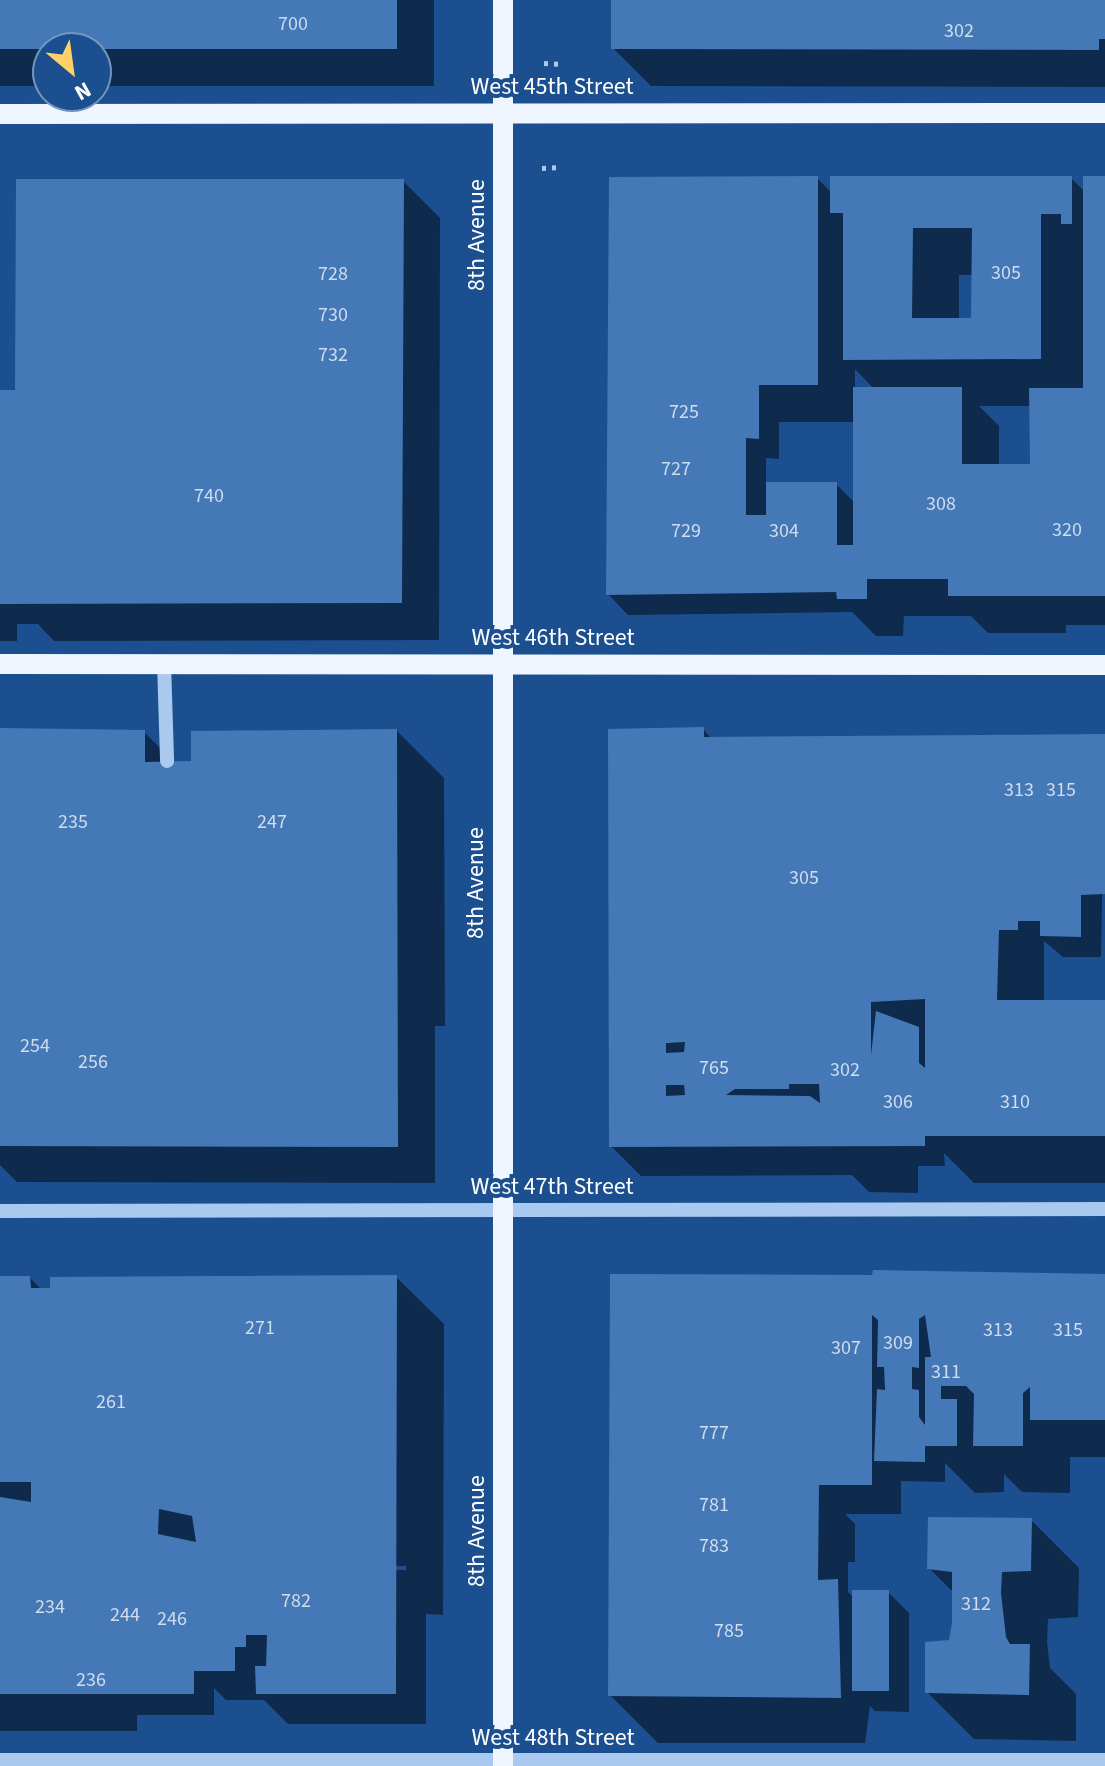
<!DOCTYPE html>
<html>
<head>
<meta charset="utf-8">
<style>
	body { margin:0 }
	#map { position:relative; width:1105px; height:1766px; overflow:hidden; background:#1b4f8f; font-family:"Source Sans 3",sans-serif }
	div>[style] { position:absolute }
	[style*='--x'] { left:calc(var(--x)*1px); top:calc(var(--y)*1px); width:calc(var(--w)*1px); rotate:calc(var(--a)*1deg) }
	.shadow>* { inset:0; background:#0007 }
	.building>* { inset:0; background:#4478b7; transform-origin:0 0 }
	.path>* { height:5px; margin-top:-2.5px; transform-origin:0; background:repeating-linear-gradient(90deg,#a9c9ee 0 4px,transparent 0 10px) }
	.minor>* { height:14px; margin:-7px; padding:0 7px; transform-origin:7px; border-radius:7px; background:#a9c9ee }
	.major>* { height:20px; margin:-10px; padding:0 10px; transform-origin:10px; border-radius:10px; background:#f0f6ff }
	span { translate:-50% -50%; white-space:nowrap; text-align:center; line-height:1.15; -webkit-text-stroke:8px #1b4f8f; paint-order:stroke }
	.number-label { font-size:20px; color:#d0dded }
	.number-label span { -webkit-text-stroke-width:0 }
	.street-label { font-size:24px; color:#fff }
	.north { position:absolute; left:32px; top:32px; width:80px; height:80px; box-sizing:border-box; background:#1b4f8f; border:2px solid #7695bc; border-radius:50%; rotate:151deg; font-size:22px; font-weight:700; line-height:32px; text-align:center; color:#fff }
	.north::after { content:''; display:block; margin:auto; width:28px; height:36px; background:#ffd166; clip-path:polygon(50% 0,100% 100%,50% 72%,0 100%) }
</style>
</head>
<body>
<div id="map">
	<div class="shadow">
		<div style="clip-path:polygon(0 0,434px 0,434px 86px,96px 86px,96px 48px,48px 48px,48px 86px,0 86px)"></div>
		<div style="clip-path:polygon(613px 0,1105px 0,1105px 87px,651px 86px,613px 48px)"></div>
		<div style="clip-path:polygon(evenodd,817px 178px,832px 193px,1071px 178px,1085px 192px,1105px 178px,1105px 625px,1066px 625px,1066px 633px,988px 633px,971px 616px,904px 616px,903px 636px,876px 636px,852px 612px,628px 615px,608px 594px,817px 178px,959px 275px,974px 275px,973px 320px,959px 320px,959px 275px,817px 178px,855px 369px,874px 389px,855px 389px,855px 369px,817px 178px,979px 406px,1031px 406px,1031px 466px,999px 466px,999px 426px,979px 406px,817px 178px,779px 422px,855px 422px,855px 503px,836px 484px,766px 484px,766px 458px,779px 459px,779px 422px)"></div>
		<div style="clip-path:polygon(403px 181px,440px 218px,439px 640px,54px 641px,38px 624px,17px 624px,17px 641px,0 641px,0 392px,17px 392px)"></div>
		<div style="clip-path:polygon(703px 729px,712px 739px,1105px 739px,1101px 957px,1063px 957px,1044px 941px,1044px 1002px,1105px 1002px,1105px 1183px,974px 1183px,944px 1153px,945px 1166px,918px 1166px,918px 1193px,869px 1192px,852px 1175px,641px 1176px,611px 1146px)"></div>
		<div style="clip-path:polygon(0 730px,144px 732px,175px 763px,397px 731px,444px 778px,445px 1026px,435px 1026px,435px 1183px,17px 1182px,0 1165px)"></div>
		<div style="clip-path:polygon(612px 1276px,1105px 1276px,1105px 1457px,1070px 1457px,1070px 1493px,1022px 1492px,1004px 1474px,1004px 1492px,975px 1493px,945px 1463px,945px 1482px,901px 1481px,901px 1514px,845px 1514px,855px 1524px,855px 1562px,848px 1562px,848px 1592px,854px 1598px,888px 1592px,909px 1613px,909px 1712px,875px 1711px,870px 1706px,865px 1743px,658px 1743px,610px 1695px)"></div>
		<div style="clip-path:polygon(evenodd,396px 1277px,444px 1324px,443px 1615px,426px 1614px,426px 1724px,288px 1724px,264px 1700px,226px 1700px,214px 1688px,214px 1715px,137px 1715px,137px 1731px,0 1731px,0 1278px,30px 1278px,42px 1290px,396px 1277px,241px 1565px,406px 1566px,406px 1570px,241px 1569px,241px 1565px)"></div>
		<div style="clip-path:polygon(1031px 1520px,1079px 1568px,1078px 1617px,1048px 1619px,1047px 1642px,1050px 1668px,1076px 1694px,1076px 1741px,974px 1739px,927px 1692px,951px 1642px,954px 1593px,929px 1568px)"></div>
	</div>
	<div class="building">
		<div style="left:0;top:0;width:397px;height:49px"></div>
		<div style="clip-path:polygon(611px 0,1105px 0,1105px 39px,1099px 39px,1099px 50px,611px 49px)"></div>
		<div style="clip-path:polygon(818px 176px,818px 385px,759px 385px,759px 439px,746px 438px,746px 515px,766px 515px,766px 482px,837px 482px,837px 545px,853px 545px,853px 387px,962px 387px,962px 464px,1030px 464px,1029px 388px,1083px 388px,1083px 176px,1105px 176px,1105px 596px,948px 596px,948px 579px,867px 579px,867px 599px,837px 599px,836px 592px,606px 595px,609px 177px)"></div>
		<div style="clip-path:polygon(evenodd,830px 176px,1072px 176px,1072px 224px,1061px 224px,1061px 214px,1041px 214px,1041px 359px,843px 360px,843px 213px,830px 213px,830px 176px,913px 228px,972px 228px,971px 318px,912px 318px,913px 228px)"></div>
		<div style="clip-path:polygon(16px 179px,404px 179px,402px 603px,0 604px,0 390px,15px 390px)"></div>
		<div style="clip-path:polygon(evenodd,704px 727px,704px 737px,1105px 734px,1105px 894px,1081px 895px,1081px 937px,1040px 936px,1040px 921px,1018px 921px,1018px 930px,999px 930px,997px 1000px,1105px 1000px,1105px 1136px,925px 1136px,925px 1146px,609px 1147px,608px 729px,704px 727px,925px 999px,925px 1068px,919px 1063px,919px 1027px,876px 1011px,871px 1055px,871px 1002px,925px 999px,704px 727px,685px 1042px,684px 1052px,666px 1053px,666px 1043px,685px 1042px,704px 727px,789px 1084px,819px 1084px,820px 1103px,810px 1096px,726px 1095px,735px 1089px,789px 1089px,789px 1084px,704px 727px,666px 1085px,684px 1085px,685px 1095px,666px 1096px,666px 1085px)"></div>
		<div style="clip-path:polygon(0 728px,145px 730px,145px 762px,191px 761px,191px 731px,397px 729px,398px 1147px,0 1146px)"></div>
		<div style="clip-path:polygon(evenodd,873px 1270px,1105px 1274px,1105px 1420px,1030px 1420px,1030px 1387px,1023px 1393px,1023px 1446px,973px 1446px,974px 1394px,966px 1386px,941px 1386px,941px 1399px,957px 1399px,957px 1446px,925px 1446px,925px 1462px,874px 1461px,877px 1389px,885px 1390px,884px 1367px,877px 1367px,878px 1320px,872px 1315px,872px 1485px,819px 1485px,818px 1580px,838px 1579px,841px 1698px,608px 1696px,610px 1274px,872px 1275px,873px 1270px,925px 1315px,931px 1357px,925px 1357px,925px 1425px,919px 1417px,919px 1390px,912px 1389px,912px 1367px,919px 1368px,919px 1319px,925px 1315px)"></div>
		<div style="clip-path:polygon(evenodd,397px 1275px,396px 1694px,256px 1694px,255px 1666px,266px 1666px,267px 1635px,246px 1635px,246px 1647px,235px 1647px,235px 1671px,194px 1671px,194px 1694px,0 1694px,0 1497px,31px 1502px,31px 1482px,0 1482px,0 1276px,30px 1276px,31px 1288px,50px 1288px,50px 1277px,397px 1275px,159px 1509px,192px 1516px,196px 1542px,158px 1534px,159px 1509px)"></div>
		<div style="clip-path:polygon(928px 1517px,1032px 1518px,1031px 1571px,1002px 1572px,1001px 1593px,1006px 1637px,1010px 1644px,1030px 1644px,1029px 1695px,925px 1693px,925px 1642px,949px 1640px,952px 1623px,952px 1572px,927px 1569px)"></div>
		<div style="left:852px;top:1590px;width:37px;height:101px"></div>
	</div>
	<div class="path">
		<div style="--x:544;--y:63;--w:18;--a:3"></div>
		<div style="--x:542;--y:168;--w:18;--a:-3"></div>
	</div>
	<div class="minor">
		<div style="--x:164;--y:663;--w:98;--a:88.2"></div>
		<div style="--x:0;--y:1211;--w:1105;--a:-0.1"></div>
		<div style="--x:0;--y:1760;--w:1105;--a:0"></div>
	</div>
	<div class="major">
		<div style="--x:503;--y:0;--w:1766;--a:90"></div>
		<div style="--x:0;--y:114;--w:1105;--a:-0.05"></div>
		<div style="--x:0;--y:664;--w:1105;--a:0.05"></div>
	</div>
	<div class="number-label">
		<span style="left:293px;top:24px">700</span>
		<span style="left:959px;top:31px">302</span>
		<span style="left:1006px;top:273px">305</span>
		<span style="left:333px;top:274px">728</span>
		<span style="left:333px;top:315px">730</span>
		<span style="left:333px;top:355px">732</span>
		<span style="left:684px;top:412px">725</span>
		<span style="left:676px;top:469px">727</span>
		<span style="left:209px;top:496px">740</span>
		<span style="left:941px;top:504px">308</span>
		<span style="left:1067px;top:530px">320</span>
		<span style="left:686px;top:531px">729</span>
		<span style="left:784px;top:531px">304</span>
		<span style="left:1019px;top:790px">313</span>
		<span style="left:1061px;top:790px">315</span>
		<span style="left:73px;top:822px">235</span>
		<span style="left:272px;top:822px">247</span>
		<span style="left:804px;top:878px">305</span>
		<span style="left:35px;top:1046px">254</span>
		<span style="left:93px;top:1062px">256</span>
		<span style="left:714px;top:1068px">765</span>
		<span style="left:845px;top:1070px">302</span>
		<span style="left:898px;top:1102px">306</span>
		<span style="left:1015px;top:1102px">310</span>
		<span style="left:260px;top:1328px">271</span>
		<span style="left:998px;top:1330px">313</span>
		<span style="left:1068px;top:1330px">315</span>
		<span style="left:898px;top:1343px">309</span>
		<span style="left:846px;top:1348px">307</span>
		<span style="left:946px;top:1372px">311</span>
		<span style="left:111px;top:1402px">261</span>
		<span style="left:714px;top:1433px">777</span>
		<span style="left:714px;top:1505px">781</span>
		<span style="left:714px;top:1546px">783</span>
		<span style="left:296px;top:1601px">782</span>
		<span style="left:976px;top:1604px">312</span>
		<span style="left:50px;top:1607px">234</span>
		<span style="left:125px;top:1615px">244</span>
		<span style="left:172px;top:1619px">246</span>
		<span style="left:729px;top:1631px">785</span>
		<span style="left:91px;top:1680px">236</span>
	</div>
	<div class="street-label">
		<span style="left:552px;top:87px">West 45th Street</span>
		<span style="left:477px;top:235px;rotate:-90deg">8th Avenue</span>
		<span style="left:553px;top:638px">West 46th Street</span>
		<span style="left:476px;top:883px;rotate:-90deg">8th Avenue</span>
		<span style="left:552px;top:1187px">West 47th Street</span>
		<span style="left:477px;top:1531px;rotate:-90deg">8th Avenue</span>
		<span style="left:553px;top:1738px">West 48th Street</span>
	</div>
	<div class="north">N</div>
</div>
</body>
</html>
